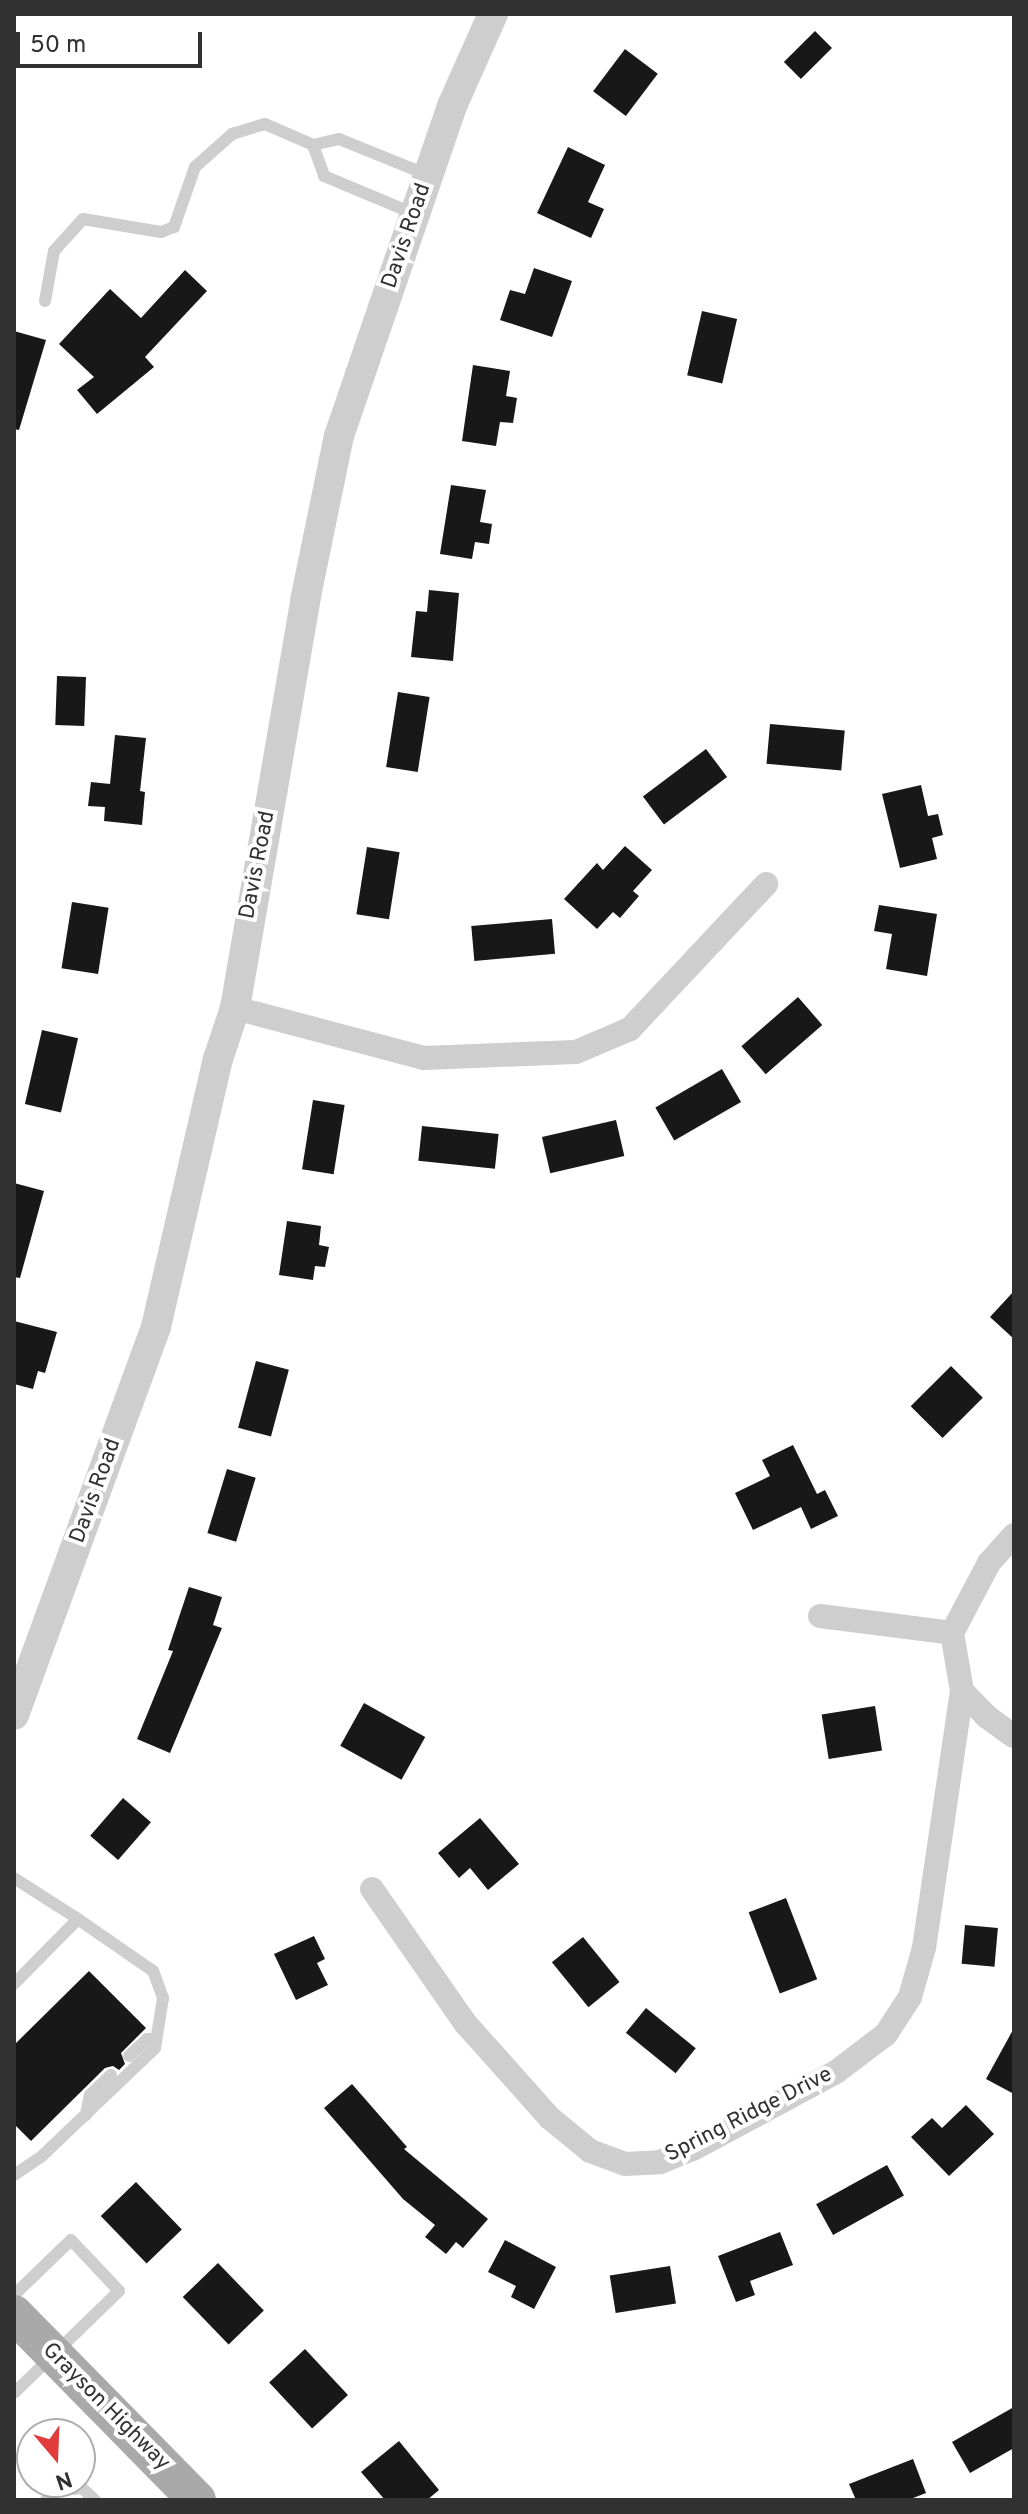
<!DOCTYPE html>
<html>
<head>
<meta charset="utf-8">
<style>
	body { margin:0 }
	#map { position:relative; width:1028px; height:2514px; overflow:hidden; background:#fff; font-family:Overpass,sans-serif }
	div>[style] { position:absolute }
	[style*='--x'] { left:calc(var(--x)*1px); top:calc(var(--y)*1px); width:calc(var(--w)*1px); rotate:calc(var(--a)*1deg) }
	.building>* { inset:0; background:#181818; transform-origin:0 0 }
	.service>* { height:12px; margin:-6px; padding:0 6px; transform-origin:6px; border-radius:6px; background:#cecece }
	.minor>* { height:24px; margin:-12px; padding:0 12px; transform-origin:12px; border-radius:12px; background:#cecece }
	.tertiary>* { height:30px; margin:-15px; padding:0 15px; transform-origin:15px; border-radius:15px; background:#cecece }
	.primary>* { height:38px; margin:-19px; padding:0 19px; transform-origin:19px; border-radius:19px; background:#a9a9a9 }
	span { translate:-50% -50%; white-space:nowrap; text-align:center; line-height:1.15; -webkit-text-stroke:8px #fff; paint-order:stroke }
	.street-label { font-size:22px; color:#313131 }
	.frame { position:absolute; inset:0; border:16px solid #313131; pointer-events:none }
	.north { position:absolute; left:16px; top:2418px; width:80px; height:80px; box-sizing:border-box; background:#fff; border:2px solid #adadad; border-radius:50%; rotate:161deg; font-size:22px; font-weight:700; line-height:32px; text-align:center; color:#313131 }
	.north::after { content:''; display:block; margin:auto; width:28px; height:36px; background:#df3c3b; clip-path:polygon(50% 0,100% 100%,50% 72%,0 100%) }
	.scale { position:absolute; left:16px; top:32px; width:186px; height:36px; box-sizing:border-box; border:4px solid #313131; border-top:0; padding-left:10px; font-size:24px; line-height:28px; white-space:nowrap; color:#313131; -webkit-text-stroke:6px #fff; paint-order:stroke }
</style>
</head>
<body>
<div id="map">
	<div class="building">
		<div style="left:815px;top:31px;width:24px;height:44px;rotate:45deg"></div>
		<div style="left:625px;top:49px;width:41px;height:53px;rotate:37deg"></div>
		<div style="clip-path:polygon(568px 147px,605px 165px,588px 202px,604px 209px,591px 238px,537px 213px)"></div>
		<div style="clip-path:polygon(534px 268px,572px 281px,552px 337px,500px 320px,510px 290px,525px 294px)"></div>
		<div style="clip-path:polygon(185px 270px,207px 291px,145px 357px,154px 367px,97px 414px,77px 390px,94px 377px,59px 344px,110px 289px,141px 318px)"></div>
		<div style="left:702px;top:311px;width:36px;height:66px;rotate:13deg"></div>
		<div style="clip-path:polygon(14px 331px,46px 340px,19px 430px,14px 429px)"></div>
		<div style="clip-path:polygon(473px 365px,510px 371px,506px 396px,517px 398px,513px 423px,500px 422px,496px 446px,462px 441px)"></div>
		<div style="clip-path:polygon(451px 485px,486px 490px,480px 522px,492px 524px,489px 544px,475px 542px,472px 559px,440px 554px)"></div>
		<div style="clip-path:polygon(429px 590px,459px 593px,453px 661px,411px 657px,416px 611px,427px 612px)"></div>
		<div style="left:57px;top:676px;width:29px;height:49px;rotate:2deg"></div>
		<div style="left:398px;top:692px;width:32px;height:76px;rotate:9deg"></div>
		<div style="left:770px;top:724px;width:75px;height:40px;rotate:5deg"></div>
		<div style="clip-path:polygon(115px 735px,146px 738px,140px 791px,145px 792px,142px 825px,104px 821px,105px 807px,88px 806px,91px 782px,110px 784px)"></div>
		<div style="left:706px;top:749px;width:35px;height:79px;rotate:53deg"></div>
		<div style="clip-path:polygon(921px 785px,928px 816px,938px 814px,943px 835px,932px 838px,937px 859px,900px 868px,882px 794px)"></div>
		<div style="clip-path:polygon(625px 846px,652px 870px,633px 891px,639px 896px,620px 918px,613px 912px,597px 929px,564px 899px,597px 863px,603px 870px)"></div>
		<div style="left:367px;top:847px;width:33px;height:68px;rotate:9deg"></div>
		<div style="left:72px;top:902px;width:37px;height:67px;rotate:9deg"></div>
		<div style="clip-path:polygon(879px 905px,937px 914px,927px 976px,886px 969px,892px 934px,874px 931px)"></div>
		<div style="left:552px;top:919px;width:35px;height:81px;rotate:85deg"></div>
		<div style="left:798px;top:997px;width:37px;height:75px;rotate:49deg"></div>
		<div style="left:42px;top:1030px;width:37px;height:76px;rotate:13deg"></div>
		<div style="left:722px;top:1069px;width:38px;height:77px;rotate:60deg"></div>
		<div style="left:313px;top:1100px;width:32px;height:70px;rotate:9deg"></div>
		<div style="left:616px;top:1120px;width:37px;height:76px;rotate:77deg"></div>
		<div style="left:422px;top:1126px;width:77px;height:35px;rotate:6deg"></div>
		<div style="clip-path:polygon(14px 1183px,44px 1191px,20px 1278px,14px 1277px)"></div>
		<div style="clip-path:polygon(287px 1221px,321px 1226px,319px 1245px,329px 1247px,325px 1267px,315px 1266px,313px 1280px,279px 1275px)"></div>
		<div style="clip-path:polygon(1014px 1291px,1014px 1339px,990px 1317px)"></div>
		<div style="clip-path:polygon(14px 1321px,57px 1332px,45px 1373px,38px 1371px,33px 1389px,14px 1384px)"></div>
		<div style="left:256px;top:1361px;width:34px;height:69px;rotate:15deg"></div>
		<div style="left:951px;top:1366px;width:45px;height:57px;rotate:45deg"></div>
		<div style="clip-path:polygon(793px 1445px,817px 1494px,825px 1490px,838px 1516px,811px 1529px,801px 1507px,753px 1530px,735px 1493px,770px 1476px,762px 1460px)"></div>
		<div style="left:227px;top:1469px;width:30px;height:67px;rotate:17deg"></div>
		<div style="clip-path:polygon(189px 1587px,222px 1597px,213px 1625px,222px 1628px,170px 1753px,137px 1739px,173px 1651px,168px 1650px)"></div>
		<div style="left:364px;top:1703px;width:70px;height:49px;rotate:29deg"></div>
		<div style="left:875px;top:1706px;width:45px;height:54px;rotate:81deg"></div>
		<div style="left:123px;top:1798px;width:37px;height:50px;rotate:41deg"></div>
		<div style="clip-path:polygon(480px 1818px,519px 1864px,488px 1890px,470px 1868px,459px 1878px,438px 1853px)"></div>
		<div style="left:786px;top:1898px;width:87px;height:40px;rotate:69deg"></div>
		<div style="left:965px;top:1925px;width:33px;height:39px;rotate:5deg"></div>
		<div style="clip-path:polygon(314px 1936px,325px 1959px,317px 1963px,328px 1985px,296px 2000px,274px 1954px)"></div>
		<div style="left:583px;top:1937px;width:58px;height:40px;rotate:51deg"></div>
		<div style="clip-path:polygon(89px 1971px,146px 2028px,121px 2053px,125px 2064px,119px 2070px,113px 2066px,105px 2068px,31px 2141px,14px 2124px,14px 2045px)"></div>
		<div style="left:646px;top:2008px;width:64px;height:32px;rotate:39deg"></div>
		<div style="clip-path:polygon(1014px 2028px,1014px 2094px,986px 2079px)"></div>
		<div style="clip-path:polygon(352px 2084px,407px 2147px,404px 2149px,488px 2219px,463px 2248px,456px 2242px,446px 2254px,425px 2237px,435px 2225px,403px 2199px,324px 2108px)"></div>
		<div style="clip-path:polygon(966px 2105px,994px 2134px,949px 2176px,911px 2137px,932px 2118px,942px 2128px)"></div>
		<div style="left:887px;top:2165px;width:35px;height:81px;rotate:61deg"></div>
		<div style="left:136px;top:2182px;width:66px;height:49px;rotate:46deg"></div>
		<div style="clip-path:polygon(780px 2232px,793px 2265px,750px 2281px,755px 2295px,736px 2302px,718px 2256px)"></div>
		<div style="clip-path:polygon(505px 2240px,556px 2267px,534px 2309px,511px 2297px,516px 2286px,488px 2272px)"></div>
		<div style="left:218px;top:2263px;width:66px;height:49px;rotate:46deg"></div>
		<div style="left:670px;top:2266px;width:38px;height:61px;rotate:81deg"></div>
		<div style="left:305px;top:2349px;width:63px;height:49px;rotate:47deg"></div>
		<div style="clip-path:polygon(1014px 2407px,1014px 2448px,970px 2473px,952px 2442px)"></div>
		<div style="clip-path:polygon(399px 2441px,439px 2490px,427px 2500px,385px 2500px,361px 2472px)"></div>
		<div style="clip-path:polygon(913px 2459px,926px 2493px,908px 2500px,856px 2500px,849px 2484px)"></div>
	</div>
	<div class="service">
		<div style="--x:313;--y:145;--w:33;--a:70"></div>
		<div style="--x:324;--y:176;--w:99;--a:22.7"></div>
		<div style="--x:45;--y:301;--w:51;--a:-79.8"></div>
		<div style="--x:54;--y:251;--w:43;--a:-47.8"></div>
		<div style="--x:83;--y:219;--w:79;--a:9.5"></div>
		<div style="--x:161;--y:232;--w:14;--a:-21"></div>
		<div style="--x:174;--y:227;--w:64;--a:-70.7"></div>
		<div style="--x:195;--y:167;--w:50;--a:-41.7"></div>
		<div style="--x:232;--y:134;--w:34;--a:-17"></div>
		<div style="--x:265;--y:124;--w:52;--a:23.6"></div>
		<div style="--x:313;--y:145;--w:27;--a:-13"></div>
		<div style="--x:339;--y:139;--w:96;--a:22"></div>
		<div style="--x:14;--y:1878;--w:76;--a:32.6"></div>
		<div style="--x:78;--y:1919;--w:91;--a:134.6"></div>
		<div style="--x:129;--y:2056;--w:25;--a:-43"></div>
		<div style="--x:147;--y:2039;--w:8;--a:0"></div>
		<div style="--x:86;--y:2115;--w:20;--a:-79"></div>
		<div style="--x:90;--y:2095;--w:29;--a:-44"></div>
		<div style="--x:14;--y:2175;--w:32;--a:-34"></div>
		<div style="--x:41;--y:2157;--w:158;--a:-43.7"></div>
		<div style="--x:155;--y:2048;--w:51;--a:-80.9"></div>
		<div style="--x:163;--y:1998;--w:29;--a:-110"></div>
		<div style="--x:153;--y:1971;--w:91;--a:-145.3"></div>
		<div style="--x:14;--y:2295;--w:79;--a:-44"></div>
		<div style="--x:71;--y:2240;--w:70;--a:46.7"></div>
		<div style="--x:119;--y:2291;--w:146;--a:135.8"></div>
		<div style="--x:46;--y:2500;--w:11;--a:-52"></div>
		<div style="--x:53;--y:2491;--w:29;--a:-6"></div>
		<div style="--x:82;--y:2488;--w:18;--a:43"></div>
	</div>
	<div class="minor">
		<div style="--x:235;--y:1008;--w:196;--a:14.8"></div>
		<div style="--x:424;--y:1058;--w:152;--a:-2.3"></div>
		<div style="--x:576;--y:1052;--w:59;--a:-23.1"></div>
		<div style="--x:630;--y:1029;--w:199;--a:-46.8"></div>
		<div style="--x:1014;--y:1535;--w:38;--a:132"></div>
		<div style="--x:989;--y:1563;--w:79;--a:117.9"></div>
		<div style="--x:952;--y:1633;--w:59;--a:80.2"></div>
		<div style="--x:962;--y:1691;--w:35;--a:46"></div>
		<div style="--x:986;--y:1716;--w:34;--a:36"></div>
		<div style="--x:820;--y:1616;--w:133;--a:7.3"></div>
		<div style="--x:372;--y:1889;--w:163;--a:55.2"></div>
		<div style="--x:465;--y:2023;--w:127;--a:48.2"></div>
		<div style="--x:550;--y:2118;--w:52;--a:39.5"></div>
		<div style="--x:590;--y:2151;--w:37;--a:20"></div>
		<div style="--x:625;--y:2164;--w:35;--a:-3"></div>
		<div style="--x:660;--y:2162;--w:35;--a:-22"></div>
		<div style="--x:693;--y:2149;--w:162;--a:-28.3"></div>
		<div style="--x:836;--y:2072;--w:63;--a:-37.2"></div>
		<div style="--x:886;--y:2034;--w:44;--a:-57"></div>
		<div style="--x:910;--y:1997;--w:51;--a:-74.1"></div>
		<div style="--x:924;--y:1948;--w:260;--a:-81.6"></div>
	</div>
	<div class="tertiary">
		<div style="--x:14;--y:1715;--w:413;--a:-69.9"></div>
		<div style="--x:156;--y:1327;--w:275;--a:-77"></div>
		<div style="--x:218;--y:1059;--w:54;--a:-71.6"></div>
		<div style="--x:235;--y:1008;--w:413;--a:-80.2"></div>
		<div style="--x:305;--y:601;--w:168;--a:-78.4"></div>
		<div style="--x:339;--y:436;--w:349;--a:-71.1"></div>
		<div style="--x:452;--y:106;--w:101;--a:-66"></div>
	</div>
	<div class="primary">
		<div style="--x:14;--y:2314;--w:261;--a:45.5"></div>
	</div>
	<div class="street-label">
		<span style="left:407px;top:236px;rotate:-71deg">Davis Road</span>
		<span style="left:258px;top:865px;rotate:-79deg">Davis Road</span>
		<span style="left:96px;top:1491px;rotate:-70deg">Davis Road</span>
		<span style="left:749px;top:2115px;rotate:-27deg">Spring Ridge Drive</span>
		<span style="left:106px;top:2407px;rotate:45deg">Grayson Highway</span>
	</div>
	<div class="frame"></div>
	<div class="north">N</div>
	<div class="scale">50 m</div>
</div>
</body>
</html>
